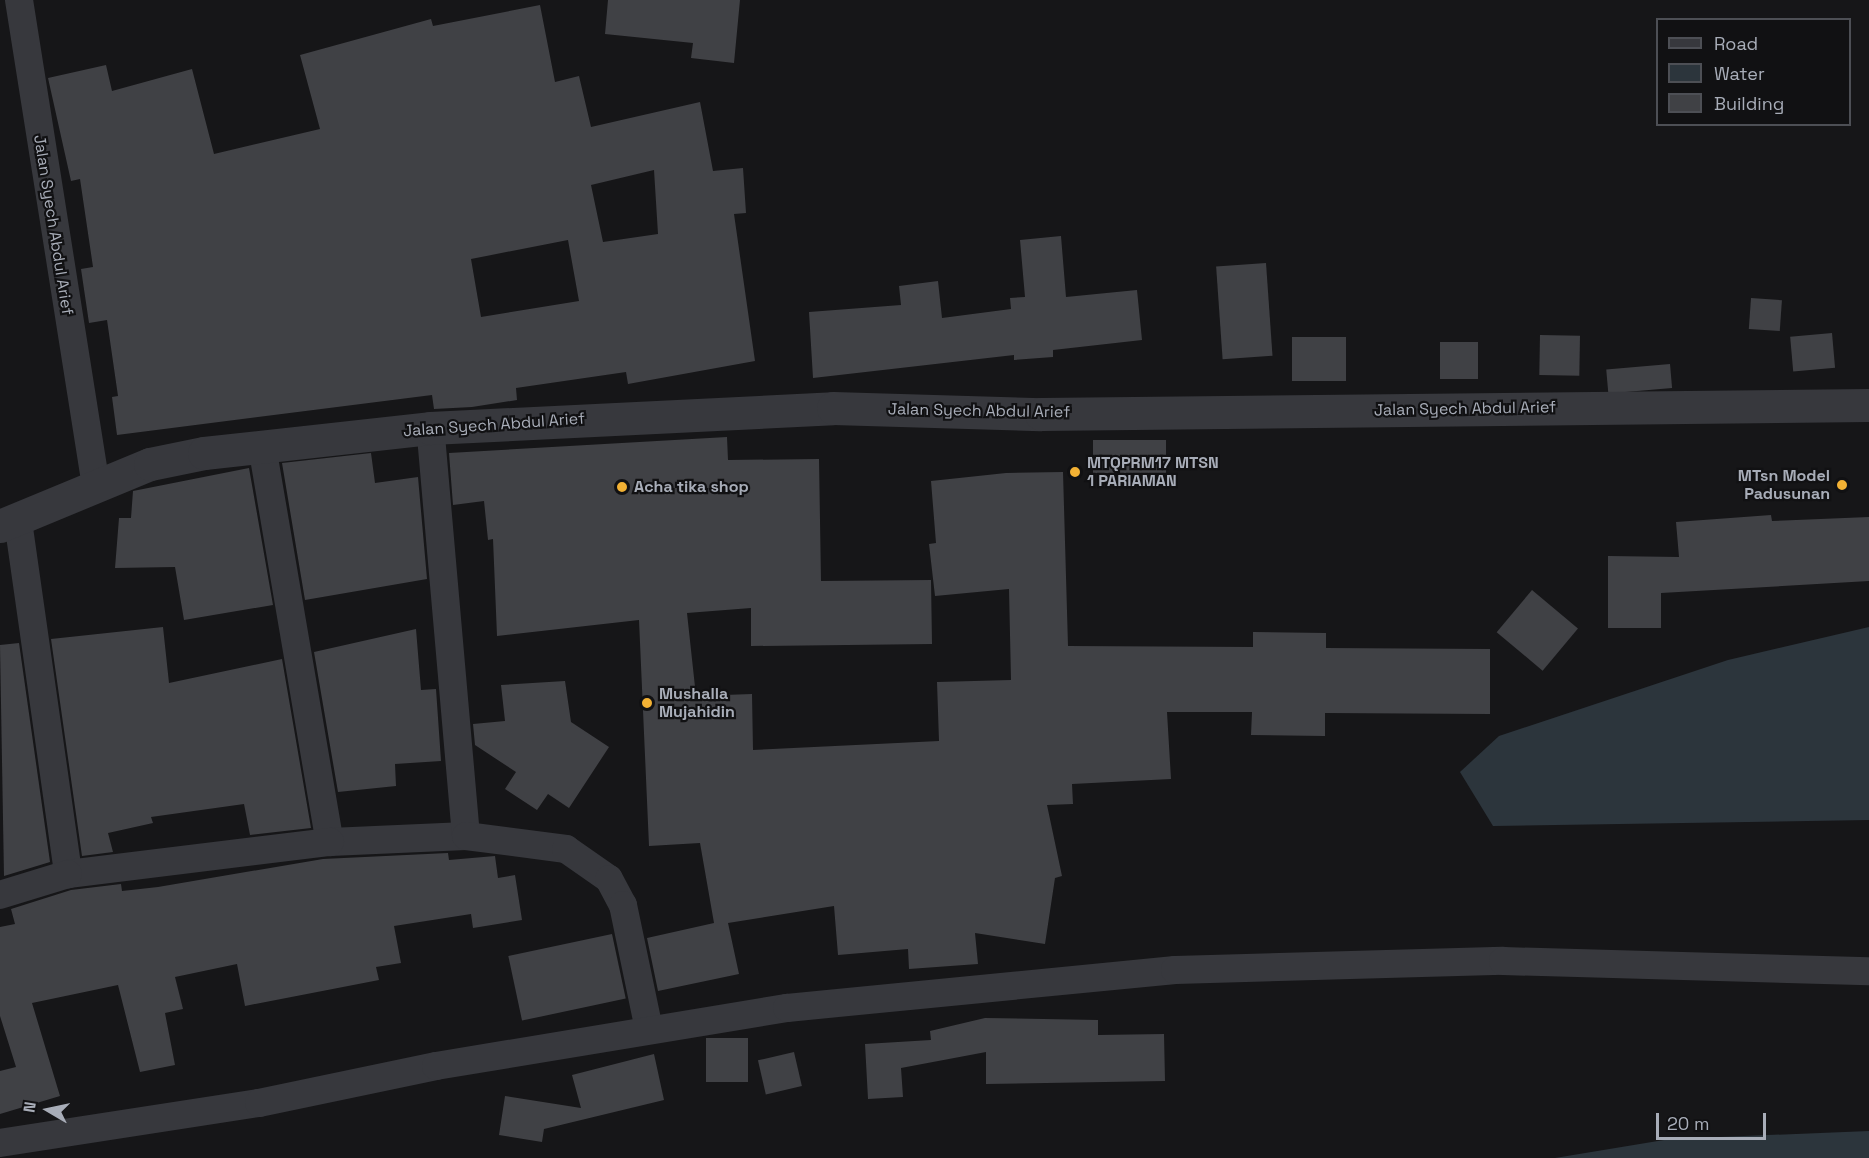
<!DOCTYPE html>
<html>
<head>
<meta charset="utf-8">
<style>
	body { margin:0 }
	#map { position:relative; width:1869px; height:1158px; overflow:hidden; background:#161618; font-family:"Space Grotesk",sans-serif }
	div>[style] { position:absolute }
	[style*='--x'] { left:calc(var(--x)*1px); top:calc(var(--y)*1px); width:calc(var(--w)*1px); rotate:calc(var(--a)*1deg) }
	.water>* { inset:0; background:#2c353c }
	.building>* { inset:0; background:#404145; transform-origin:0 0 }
	.minor>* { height:28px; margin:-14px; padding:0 14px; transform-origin:14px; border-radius:14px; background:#37383d }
	.tertiary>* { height:33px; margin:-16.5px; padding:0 16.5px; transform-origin:16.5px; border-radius:16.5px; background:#37383d }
	.dots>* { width:16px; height:16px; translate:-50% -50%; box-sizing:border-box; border:3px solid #111113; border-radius:50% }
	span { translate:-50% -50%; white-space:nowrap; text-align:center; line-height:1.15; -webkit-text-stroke:4.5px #111113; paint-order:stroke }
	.street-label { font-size:16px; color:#a8adb8 }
	.poi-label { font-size:16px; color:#a8adb8; font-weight:700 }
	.left { translate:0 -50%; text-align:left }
	.right { translate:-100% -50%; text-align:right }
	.legend { position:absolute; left:1656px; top:18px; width:195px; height:108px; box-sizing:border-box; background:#111113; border:2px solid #4d4f55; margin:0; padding:8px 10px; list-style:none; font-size:18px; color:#a8adb8 }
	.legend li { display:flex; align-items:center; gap:12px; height:30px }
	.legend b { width:30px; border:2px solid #4d4f55 }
	.north { position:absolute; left:18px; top:1080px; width:60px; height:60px; -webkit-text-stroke:4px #111113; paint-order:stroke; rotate:279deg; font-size:16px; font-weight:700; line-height:24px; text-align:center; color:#a8adb8 }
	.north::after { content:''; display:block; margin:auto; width:21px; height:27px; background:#a8adb8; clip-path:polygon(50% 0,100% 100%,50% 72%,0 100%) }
	.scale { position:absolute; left:1656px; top:1113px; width:110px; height:27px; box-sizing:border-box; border:3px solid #a8adb8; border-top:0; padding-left:8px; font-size:18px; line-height:21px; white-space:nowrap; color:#a8adb8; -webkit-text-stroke:4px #111113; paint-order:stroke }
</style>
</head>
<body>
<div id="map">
	<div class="water">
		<div style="clip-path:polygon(1869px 627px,1869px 820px,1493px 826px,1460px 772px,1499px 736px,1728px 660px)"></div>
		<div style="clip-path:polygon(1869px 1131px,1869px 1158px,1555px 1158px,1670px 1139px)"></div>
	</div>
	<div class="building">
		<div style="clip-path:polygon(608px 0,740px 0,734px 63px,691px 58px,693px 43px,605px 34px)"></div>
		<div style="clip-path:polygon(evenodd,540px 5px,555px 82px,579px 76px,591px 127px,700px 102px,713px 171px,743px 168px,746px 213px,734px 214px,755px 361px,628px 384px,626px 372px,516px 388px,517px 400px,472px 407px,434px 409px,432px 395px,117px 435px,112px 397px,118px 396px,107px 320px,89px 323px,81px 269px,93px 267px,80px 179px,71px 181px,48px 78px,106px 65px,112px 91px,192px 69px,214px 154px,320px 129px,300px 55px,431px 19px,433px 26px,540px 5px,654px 170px,658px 234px,603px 242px,591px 185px,654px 170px,540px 5px,568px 240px,579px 301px,481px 317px,471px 259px,568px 240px)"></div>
		<div style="clip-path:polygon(1061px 236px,1066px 297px,1137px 290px,1142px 340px,1053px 350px,1053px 357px,1014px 360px,1014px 355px,813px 378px,809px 312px,901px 305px,899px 286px,938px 281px,942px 318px,1011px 309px,1010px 298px,1025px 297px,1020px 240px)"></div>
		<div style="left:1266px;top:263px;width:93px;height:50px;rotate:86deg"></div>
		<div style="left:1751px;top:298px;width:31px;height:31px;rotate:4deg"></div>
		<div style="left:1832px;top:333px;width:35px;height:42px;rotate:85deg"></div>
		<div style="left:1540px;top:335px;width:40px;height:40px;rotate:1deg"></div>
		<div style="left:1292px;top:337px;width:54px;height:44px"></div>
		<div style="left:1440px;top:342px;width:38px;height:37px"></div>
		<div style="left:1670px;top:364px;width:24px;height:64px;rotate:85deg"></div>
		<div style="clip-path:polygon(727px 437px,728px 460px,819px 459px,821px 581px,931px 580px,932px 644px,751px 646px,751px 608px,687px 613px,696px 696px,752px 694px,753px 750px,939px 741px,937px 682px,1011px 680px,1009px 589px,935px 596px,929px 544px,936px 543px,931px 481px,1006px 473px,1063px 472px,1068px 646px,1253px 647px,1253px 632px,1326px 633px,1326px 648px,1490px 649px,1490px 714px,1325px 713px,1325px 736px,1251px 735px,1252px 712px,1167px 712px,1171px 779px,1072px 784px,1073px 804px,1047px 805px,1062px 876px,1055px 878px,1045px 944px,975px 933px,978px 964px,909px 969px,908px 949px,838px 955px,834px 906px,728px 923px,739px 974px,658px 991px,647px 938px,714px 923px,700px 843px,649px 846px,639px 620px,497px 636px,493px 539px,488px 540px,484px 501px,453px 505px,449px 453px)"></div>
		<div style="left:1166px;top:440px;width:33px;height:73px;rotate:90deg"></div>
		<div style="clip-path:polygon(371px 453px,375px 483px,418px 477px,427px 579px,305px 600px,282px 463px)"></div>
		<div style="clip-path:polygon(249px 468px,273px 605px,184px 620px,175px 567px,115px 568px,119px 518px,131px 518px,133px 491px)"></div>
		<div style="clip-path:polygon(1771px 515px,1772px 521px,1869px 517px,1869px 581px,1661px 593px,1661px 628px,1608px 628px,1608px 556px,1679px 557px,1676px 522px)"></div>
		<div style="left:1532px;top:590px;width:60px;height:55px;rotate:40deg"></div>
		<div style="clip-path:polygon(163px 627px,169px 683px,282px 659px,311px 828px,250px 835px,244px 804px,151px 817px,153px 823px,108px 833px,113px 852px,82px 856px,51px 639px)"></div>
		<div style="clip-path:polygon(416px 629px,421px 690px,436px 689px,441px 761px,395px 764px,396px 786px,338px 792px,314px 652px)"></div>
		<div style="clip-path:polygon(19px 643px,50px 862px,4px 876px,0 645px)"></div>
		<div style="clip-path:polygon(565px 681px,571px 722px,609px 747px,569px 808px,548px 794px,537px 810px,505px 789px,516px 772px,475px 745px,473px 724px,505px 721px,501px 685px)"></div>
		<div style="clip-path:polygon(448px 853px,449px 860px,495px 856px,498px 878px,515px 875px,522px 920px,473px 928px,471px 914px,394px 926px,401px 963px,376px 967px,379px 980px,245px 1006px,237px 964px,175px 977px,183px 1009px,165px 1013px,175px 1065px,140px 1072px,118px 985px,32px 1003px,60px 1096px,0 1114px,0 1071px,16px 1067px,0 1016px,0 927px,15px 924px,11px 909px,71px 890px,121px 884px,122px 891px,158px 887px,323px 859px)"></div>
		<div style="left:612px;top:934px;width:66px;height:106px;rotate:78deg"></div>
		<div style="clip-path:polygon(985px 1018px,1098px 1020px,1098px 1035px,1164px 1034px,1165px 1081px,986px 1084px,986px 1052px,901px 1068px,903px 1097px,868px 1099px,865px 1044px,931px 1040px,930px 1031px)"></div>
		<div style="left:706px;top:1038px;width:42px;height:44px"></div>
		<div style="left:794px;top:1052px;width:35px;height:37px;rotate:77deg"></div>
		<div style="clip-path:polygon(654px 1054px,664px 1100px,544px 1129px,542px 1142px,499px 1135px,505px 1096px,581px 1108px,572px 1075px)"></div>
	</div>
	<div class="minor">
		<div style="--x:19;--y:0;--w:491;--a:81"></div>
		<div style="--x:262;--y:446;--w:402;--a:80.3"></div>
		<div style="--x:330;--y:842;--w:136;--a:-2.5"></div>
		<div style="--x:466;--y:836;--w:410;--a:-95"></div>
		<div style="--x:18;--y:521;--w:357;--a:81.9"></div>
		<div style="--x:68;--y:874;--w:264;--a:-7"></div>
		<div style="--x:466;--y:836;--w:101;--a:7.4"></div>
		<div style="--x:566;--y:849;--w:52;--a:34.9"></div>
		<div style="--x:609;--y:879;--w:30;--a:62"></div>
		<div style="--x:623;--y:905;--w:127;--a:78.2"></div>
		<div style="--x:0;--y:895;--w:71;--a:-17.2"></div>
		<div style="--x:0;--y:1143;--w:262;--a:-8.8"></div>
		<div style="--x:259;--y:1103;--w:181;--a:-11.8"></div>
		<div style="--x:436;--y:1066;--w:356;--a:-9.4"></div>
		<div style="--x:787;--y:1008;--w:390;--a:-5.6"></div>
		<div style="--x:1175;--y:970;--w:328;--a:-1.6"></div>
		<div style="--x:1503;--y:961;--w:366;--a:1.6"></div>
	</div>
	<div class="tertiary">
		<div style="--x:0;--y:526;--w:162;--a:-22.5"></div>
		<div style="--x:150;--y:464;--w:55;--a:-11.5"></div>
		<div style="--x:204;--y:453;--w:227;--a:-6.3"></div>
		<div style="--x:430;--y:428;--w:403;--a:-2.8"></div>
		<div style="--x:833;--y:408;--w:208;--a:1.7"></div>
		<div style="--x:1041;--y:414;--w:828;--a:-0.62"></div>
	</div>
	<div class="dots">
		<div style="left:1075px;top:472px;background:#f2b134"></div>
		<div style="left:1842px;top:485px;background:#f2b134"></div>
		<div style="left:622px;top:487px;background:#f2b134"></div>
		<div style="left:647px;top:703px;background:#f2b134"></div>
	</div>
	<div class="street-label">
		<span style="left:53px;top:225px;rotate:81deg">Jalan Syech Abdul Arief</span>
		<span style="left:1465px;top:409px;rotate:-1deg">Jalan Syech Abdul Arief</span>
		<span style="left:979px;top:411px;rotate:1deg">Jalan Syech Abdul Arief</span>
		<span style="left:494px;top:425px;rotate:-4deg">Jalan Syech Abdul Arief</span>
	</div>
	<div class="poi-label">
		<span class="left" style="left:1087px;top:472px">MTQPRM17 MTSN<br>1 PARIAMAN</span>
		<span class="right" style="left:1830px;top:485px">MTsn Model<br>Padusunan</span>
		<span class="left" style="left:634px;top:487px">Acha tika shop</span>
		<span class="left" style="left:659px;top:703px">Mushalla<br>Mujahidin</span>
	</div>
	<ul class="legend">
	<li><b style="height:8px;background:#37383d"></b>Road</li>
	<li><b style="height:16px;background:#2c353c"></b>Water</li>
	<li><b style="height:16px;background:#404145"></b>Building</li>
	</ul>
	<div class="north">N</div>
	<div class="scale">20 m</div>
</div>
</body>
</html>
